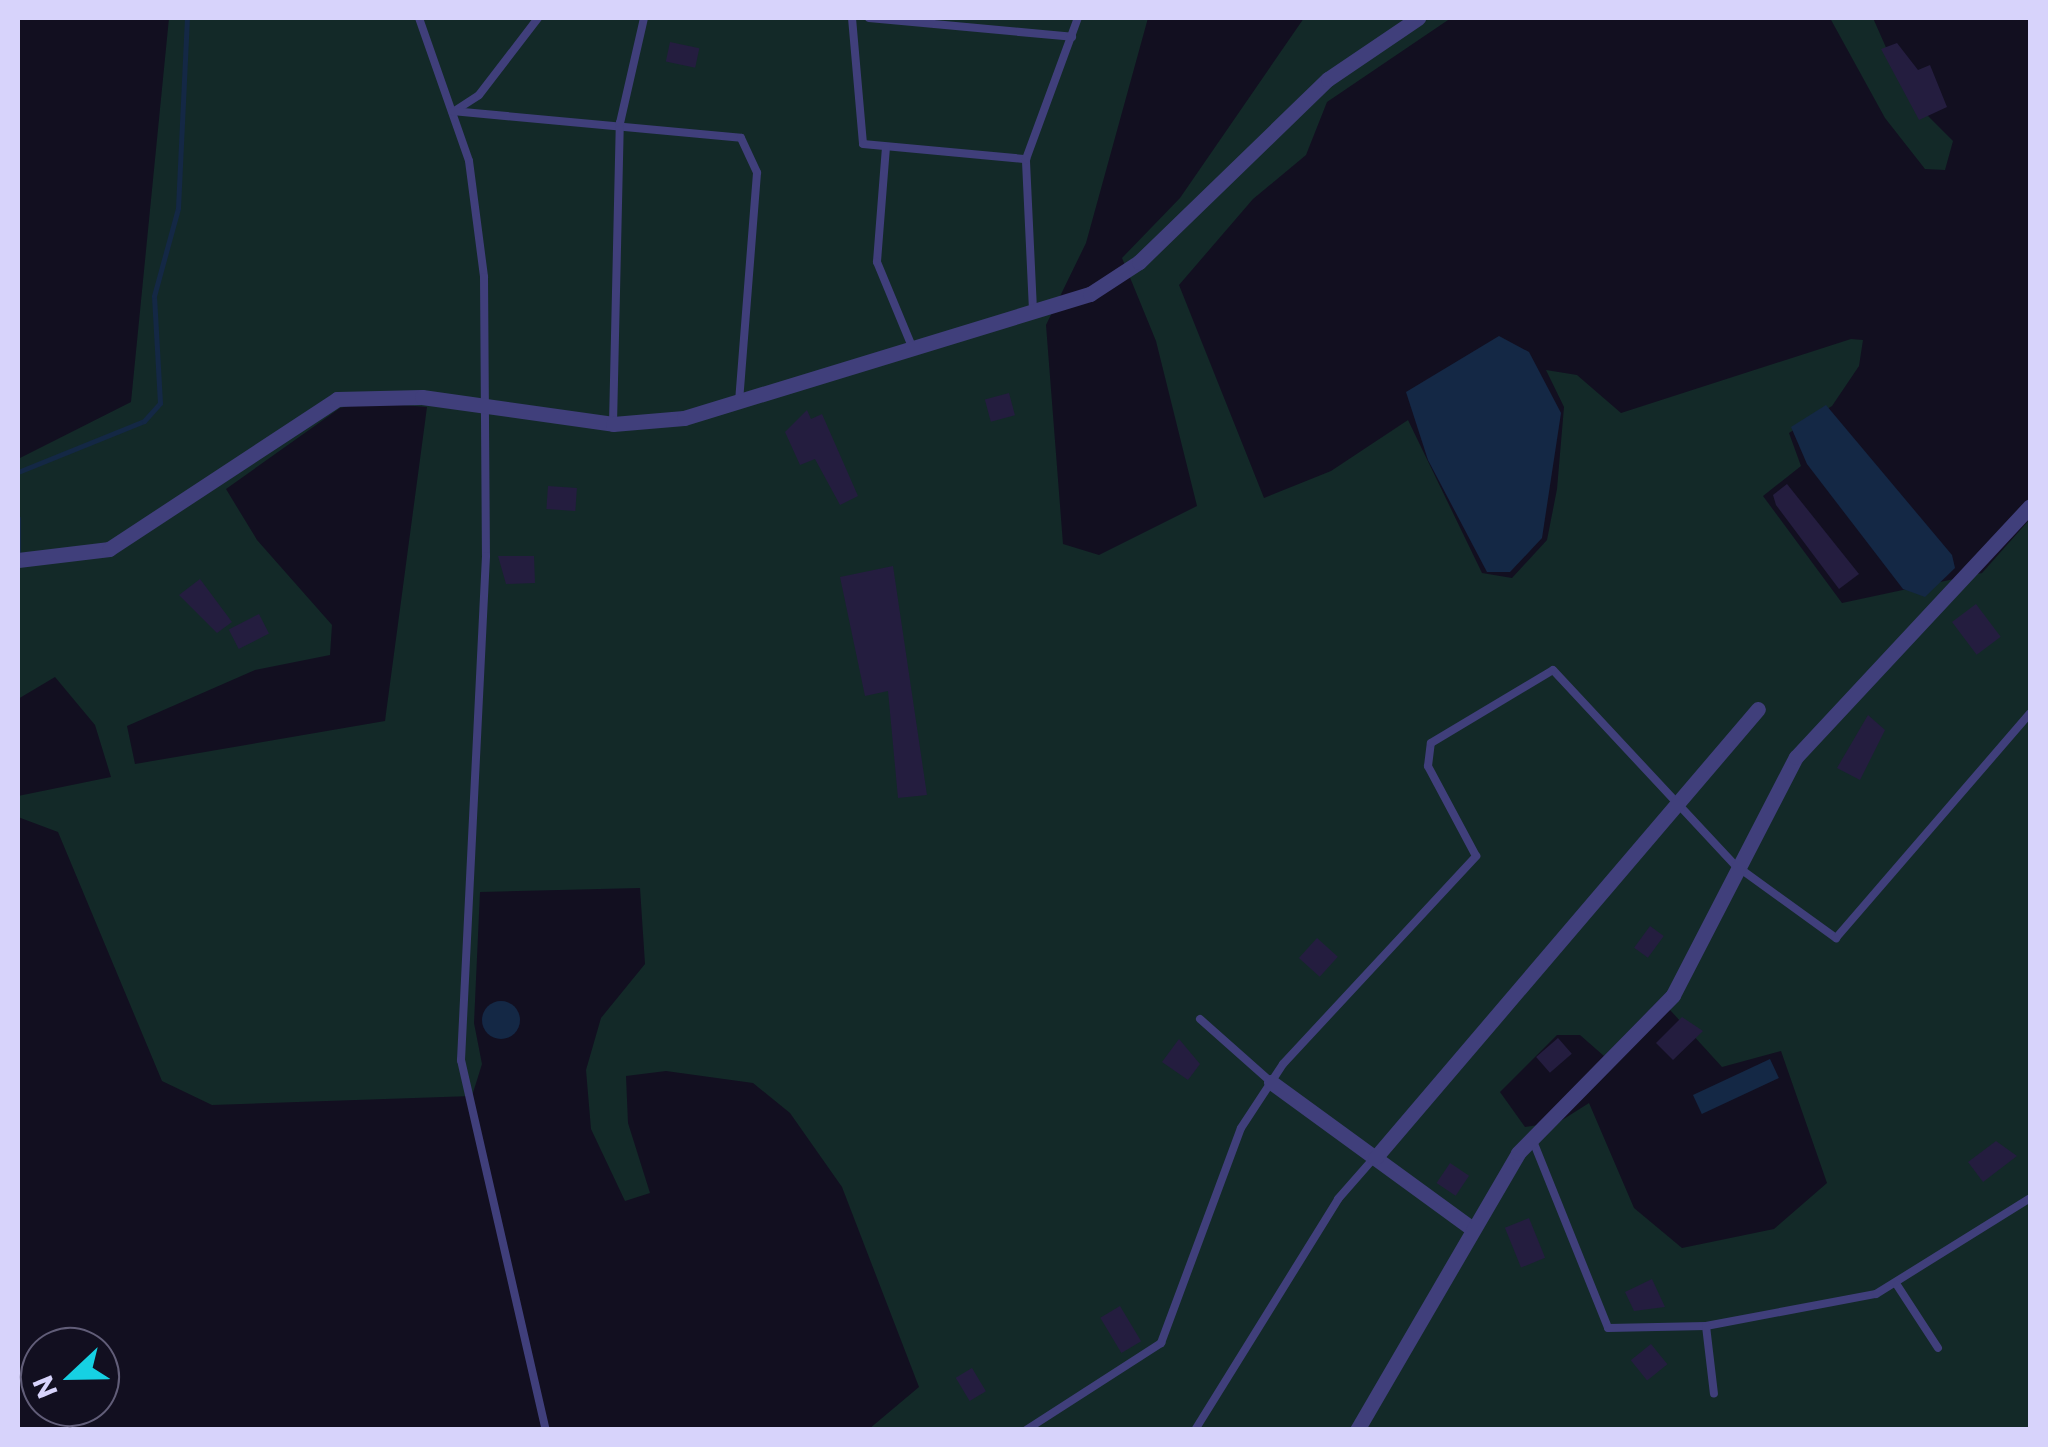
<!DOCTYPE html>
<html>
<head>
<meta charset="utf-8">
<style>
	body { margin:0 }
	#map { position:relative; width:2048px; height:1447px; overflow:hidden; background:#120f20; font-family:Commissioner,sans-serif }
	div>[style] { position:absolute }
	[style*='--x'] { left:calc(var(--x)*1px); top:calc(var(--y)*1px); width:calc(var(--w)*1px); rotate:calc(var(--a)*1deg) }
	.green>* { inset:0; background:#132928 }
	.water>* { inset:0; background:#142845; transform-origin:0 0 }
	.round { border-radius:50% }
	.stream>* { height:5px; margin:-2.5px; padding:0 2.5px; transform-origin:2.5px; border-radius:2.5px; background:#142845 }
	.building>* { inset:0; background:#241d3f; transform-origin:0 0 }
	.service>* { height:8px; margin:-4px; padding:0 4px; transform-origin:4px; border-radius:4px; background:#403f7b }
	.minor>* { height:15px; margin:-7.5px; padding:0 7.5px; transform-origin:7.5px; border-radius:7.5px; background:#403f7b }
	span { translate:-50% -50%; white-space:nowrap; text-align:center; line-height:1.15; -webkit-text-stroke:8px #120f20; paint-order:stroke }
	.frame { position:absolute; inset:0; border:20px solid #d7d3fb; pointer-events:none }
	.north { position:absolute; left:20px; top:1327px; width:100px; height:100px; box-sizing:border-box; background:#120f20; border:2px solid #615d78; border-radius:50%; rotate:248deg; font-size:28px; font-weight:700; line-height:40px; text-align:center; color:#d7d3fb }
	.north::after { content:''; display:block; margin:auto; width:35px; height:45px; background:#16d1e3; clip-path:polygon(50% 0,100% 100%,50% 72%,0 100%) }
</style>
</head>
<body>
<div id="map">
	<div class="green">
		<div style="clip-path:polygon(evenodd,169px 18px,1148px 18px,1086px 243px,1046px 325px,1063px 544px,1099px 555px,1197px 506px,1156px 341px,1122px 258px,1180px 198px,1304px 18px,1451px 18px,1327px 102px,1306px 155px,1253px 199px,1179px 285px,1264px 498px,1331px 471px,1408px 420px,1482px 573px,1512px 578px,1547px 540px,1557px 489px,1564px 407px,1546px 370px,1577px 375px,1621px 413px,1851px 339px,1863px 340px,1859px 366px,1832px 406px,1789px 433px,1801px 466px,1763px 496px,1842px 603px,1982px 573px,2030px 519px,2030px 1429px,869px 1429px,919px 1387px,842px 1187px,790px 1113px,753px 1083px,666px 1071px,626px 1076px,628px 1123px,650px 1193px,625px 1201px,591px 1129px,586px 1070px,601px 1018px,645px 964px,640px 888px,480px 892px,474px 1023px,482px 1064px,472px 1096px,212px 1105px,162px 1081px,58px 832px,18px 817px,18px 796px,111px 777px,95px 725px,55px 677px,18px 699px,18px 459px,131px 402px,169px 18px,365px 402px,427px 407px,385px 721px,135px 764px,127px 726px,255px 670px,330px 655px,332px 625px,257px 540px,226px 489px,340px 408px,365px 402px,169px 18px,1660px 999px,1722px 1067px,1781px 1051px,1827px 1183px,1774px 1229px,1682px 1248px,1634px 1208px,1589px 1103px,1559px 1122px,1525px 1127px,1500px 1092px,1557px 1035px,1580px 1035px,1604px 1056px,1660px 999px)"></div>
		<div style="clip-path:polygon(1830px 18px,1873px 18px,1907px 95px,1953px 141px,1945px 170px,1925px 169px,1885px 118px)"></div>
	</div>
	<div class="water">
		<div style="clip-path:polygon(1499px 336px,1529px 352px,1561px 413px,1542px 538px,1510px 572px,1487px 572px,1428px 460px,1406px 392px)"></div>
		<div style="clip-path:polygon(1826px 405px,1952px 555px,1955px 568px,1925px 597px,1903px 589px,1807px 464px,1791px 427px)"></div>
		<div class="round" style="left:482px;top:1001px;width:38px;height:38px"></div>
		<div style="left:1770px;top:1059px;width:21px;height:85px;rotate:65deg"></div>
	</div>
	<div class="stream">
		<div style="--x:18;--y:472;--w:136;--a:-22"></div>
		<div style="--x:144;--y:421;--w:24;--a:-48"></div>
		<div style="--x:160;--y:403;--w:107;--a:-93.2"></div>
		<div style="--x:154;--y:296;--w:91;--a:-74.7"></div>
		<div style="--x:178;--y:208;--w:190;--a:-87.3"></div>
		<div style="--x:18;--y:518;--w:37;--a:90"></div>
	</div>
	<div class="building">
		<div style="left:670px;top:42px;width:30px;height:20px;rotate:12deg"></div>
		<div style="clip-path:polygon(1897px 43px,1918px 70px,1930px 65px,1947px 107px,1919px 120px,1881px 49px)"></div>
		<div style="left:1009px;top:393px;width:23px;height:25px;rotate:75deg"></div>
		<div style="clip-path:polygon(807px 410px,811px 419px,822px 414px,858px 496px,840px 505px,815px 459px,800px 465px,785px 432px)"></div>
		<div style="clip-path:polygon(1787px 484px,1859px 574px,1839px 589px,1776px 505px,1773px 495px)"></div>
		<div style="left:548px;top:486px;width:29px;height:23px;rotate:4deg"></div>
		<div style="clip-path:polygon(498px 556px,534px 556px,535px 583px,506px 584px)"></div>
		<div style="clip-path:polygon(893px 566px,927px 795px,898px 798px,888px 691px,865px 696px,840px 577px)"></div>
		<div style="clip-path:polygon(200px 579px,232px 622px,217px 633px,179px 595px)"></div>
		<div style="left:1976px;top:604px;width:41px;height:30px;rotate:53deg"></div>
		<div style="left:259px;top:614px;width:22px;height:34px;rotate:63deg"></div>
		<div style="clip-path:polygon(1868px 715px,1885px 730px,1860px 780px,1837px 768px)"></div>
		<div style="left:1650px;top:926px;width:17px;height:27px;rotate:36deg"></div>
		<div style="left:1317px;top:938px;width:28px;height:27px;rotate:42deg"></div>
		<div style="clip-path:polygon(1682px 1017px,1703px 1031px,1673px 1060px,1656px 1043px)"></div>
		<div style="left:1558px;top:1038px;width:21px;height:29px;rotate:49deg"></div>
		<div style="clip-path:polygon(1179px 1039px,1200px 1064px,1188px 1080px,1162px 1062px)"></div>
		<div style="clip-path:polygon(1996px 1141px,2017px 1156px,1983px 1182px,1968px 1162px)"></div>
		<div style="left:1450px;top:1163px;width:23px;height:24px;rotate:34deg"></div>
		<div style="left:1529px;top:1218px;width:43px;height:26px;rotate:68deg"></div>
		<div style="clip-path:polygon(1652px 1279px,1665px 1307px,1634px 1311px,1625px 1292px)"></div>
		<div style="left:1120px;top:1306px;width:41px;height:23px;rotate:59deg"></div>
		<div style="left:1651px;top:1344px;width:26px;height:26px;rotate:51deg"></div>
		<div style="left:972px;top:1368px;width:27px;height:19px;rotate:59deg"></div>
	</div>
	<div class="service">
		<div style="--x:419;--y:18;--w:151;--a:70.7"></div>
		<div style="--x:469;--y:161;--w:117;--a:82.6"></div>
		<div style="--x:484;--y:277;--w:279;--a:89.6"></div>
		<div style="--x:486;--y:556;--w:505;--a:92.84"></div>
		<div style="--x:461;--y:1060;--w:380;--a:77.1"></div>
		<div style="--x:852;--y:18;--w:126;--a:85"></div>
		<div style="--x:863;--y:144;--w:164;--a:5.3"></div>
		<div style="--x:869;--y:18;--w:204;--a:5.3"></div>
		<div style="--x:456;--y:110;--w:27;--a:-33"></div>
		<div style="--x:479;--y:95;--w:97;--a:-52.5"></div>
		<div style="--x:452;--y:111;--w:290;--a:5.3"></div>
		<div style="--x:741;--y:138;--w:38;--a:65"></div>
		<div style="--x:757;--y:173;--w:230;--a:94.5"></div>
		<div style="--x:886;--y:147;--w:115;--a:94.5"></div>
		<div style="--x:877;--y:262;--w:94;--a:67.5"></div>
		<div style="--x:1033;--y:310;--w:151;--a:-92.7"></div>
		<div style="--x:1026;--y:159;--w:150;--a:-69.8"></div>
		<div style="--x:613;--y:424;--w:301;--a:-88.7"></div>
		<div style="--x:620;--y:123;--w:108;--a:-77.1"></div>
		<div style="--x:1200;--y:1019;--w:95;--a:41.6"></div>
		<div style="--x:1533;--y:1141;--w:201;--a:68.1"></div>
		<div style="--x:1608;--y:1328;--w:98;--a:-1.2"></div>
		<div style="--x:1706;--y:1326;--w:173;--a:-10.7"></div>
		<div style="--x:1876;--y:1294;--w:181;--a:-31.9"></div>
		<div style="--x:1897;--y:1285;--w:75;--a:56.9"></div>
		<div style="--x:1706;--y:1326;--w:68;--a:83.3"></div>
		<div style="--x:1026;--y:1430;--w:161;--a:-32.8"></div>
		<div style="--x:1161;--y:1343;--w:229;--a:-69.6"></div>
		<div style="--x:1241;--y:1128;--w:77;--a:-56.7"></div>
		<div style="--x:1283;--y:1064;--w:284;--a:-47.1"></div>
		<div style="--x:1476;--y:856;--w:102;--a:-118.1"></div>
		<div style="--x:1428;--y:766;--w:23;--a:-83"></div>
		<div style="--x:1431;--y:743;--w:142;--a:-30.9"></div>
		<div style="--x:1553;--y:670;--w:267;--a:47"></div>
		<div style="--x:1735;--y:865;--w:125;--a:35.9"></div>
		<div style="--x:1836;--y:938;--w:297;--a:-49.2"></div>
		<div style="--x:1195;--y:1430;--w:272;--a:-58.2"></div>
		<div style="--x:1338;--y:1199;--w:55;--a:-48.7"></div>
	</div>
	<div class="minor">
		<div style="--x:18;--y:560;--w:92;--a:-6.9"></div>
		<div style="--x:109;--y:549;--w:273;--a:-33.3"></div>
		<div style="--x:337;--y:399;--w:85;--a:-1.3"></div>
		<div style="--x:422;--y:397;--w:193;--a:8"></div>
		<div style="--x:613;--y:424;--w:71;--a:-4.8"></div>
		<div style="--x:684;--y:418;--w:425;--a:-17"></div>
		<div style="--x:1090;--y:294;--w:59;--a:-33.1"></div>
		<div style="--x:1139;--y:262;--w:263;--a:-44.1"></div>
		<div style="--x:1328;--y:79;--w:109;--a:-34.1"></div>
		<div style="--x:1271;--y:1082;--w:248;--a:36.1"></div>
		<div style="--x:1375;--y:1158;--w:590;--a:-49.54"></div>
		<div style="--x:1357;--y:1430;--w:320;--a:-59.8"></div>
		<div style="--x:1518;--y:1153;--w:221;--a:-45.5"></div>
		<div style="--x:1673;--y:995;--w:268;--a:-62.7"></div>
		<div style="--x:1796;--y:757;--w:343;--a:-47"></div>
	</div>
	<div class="frame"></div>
	<div class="north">N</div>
</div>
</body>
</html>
